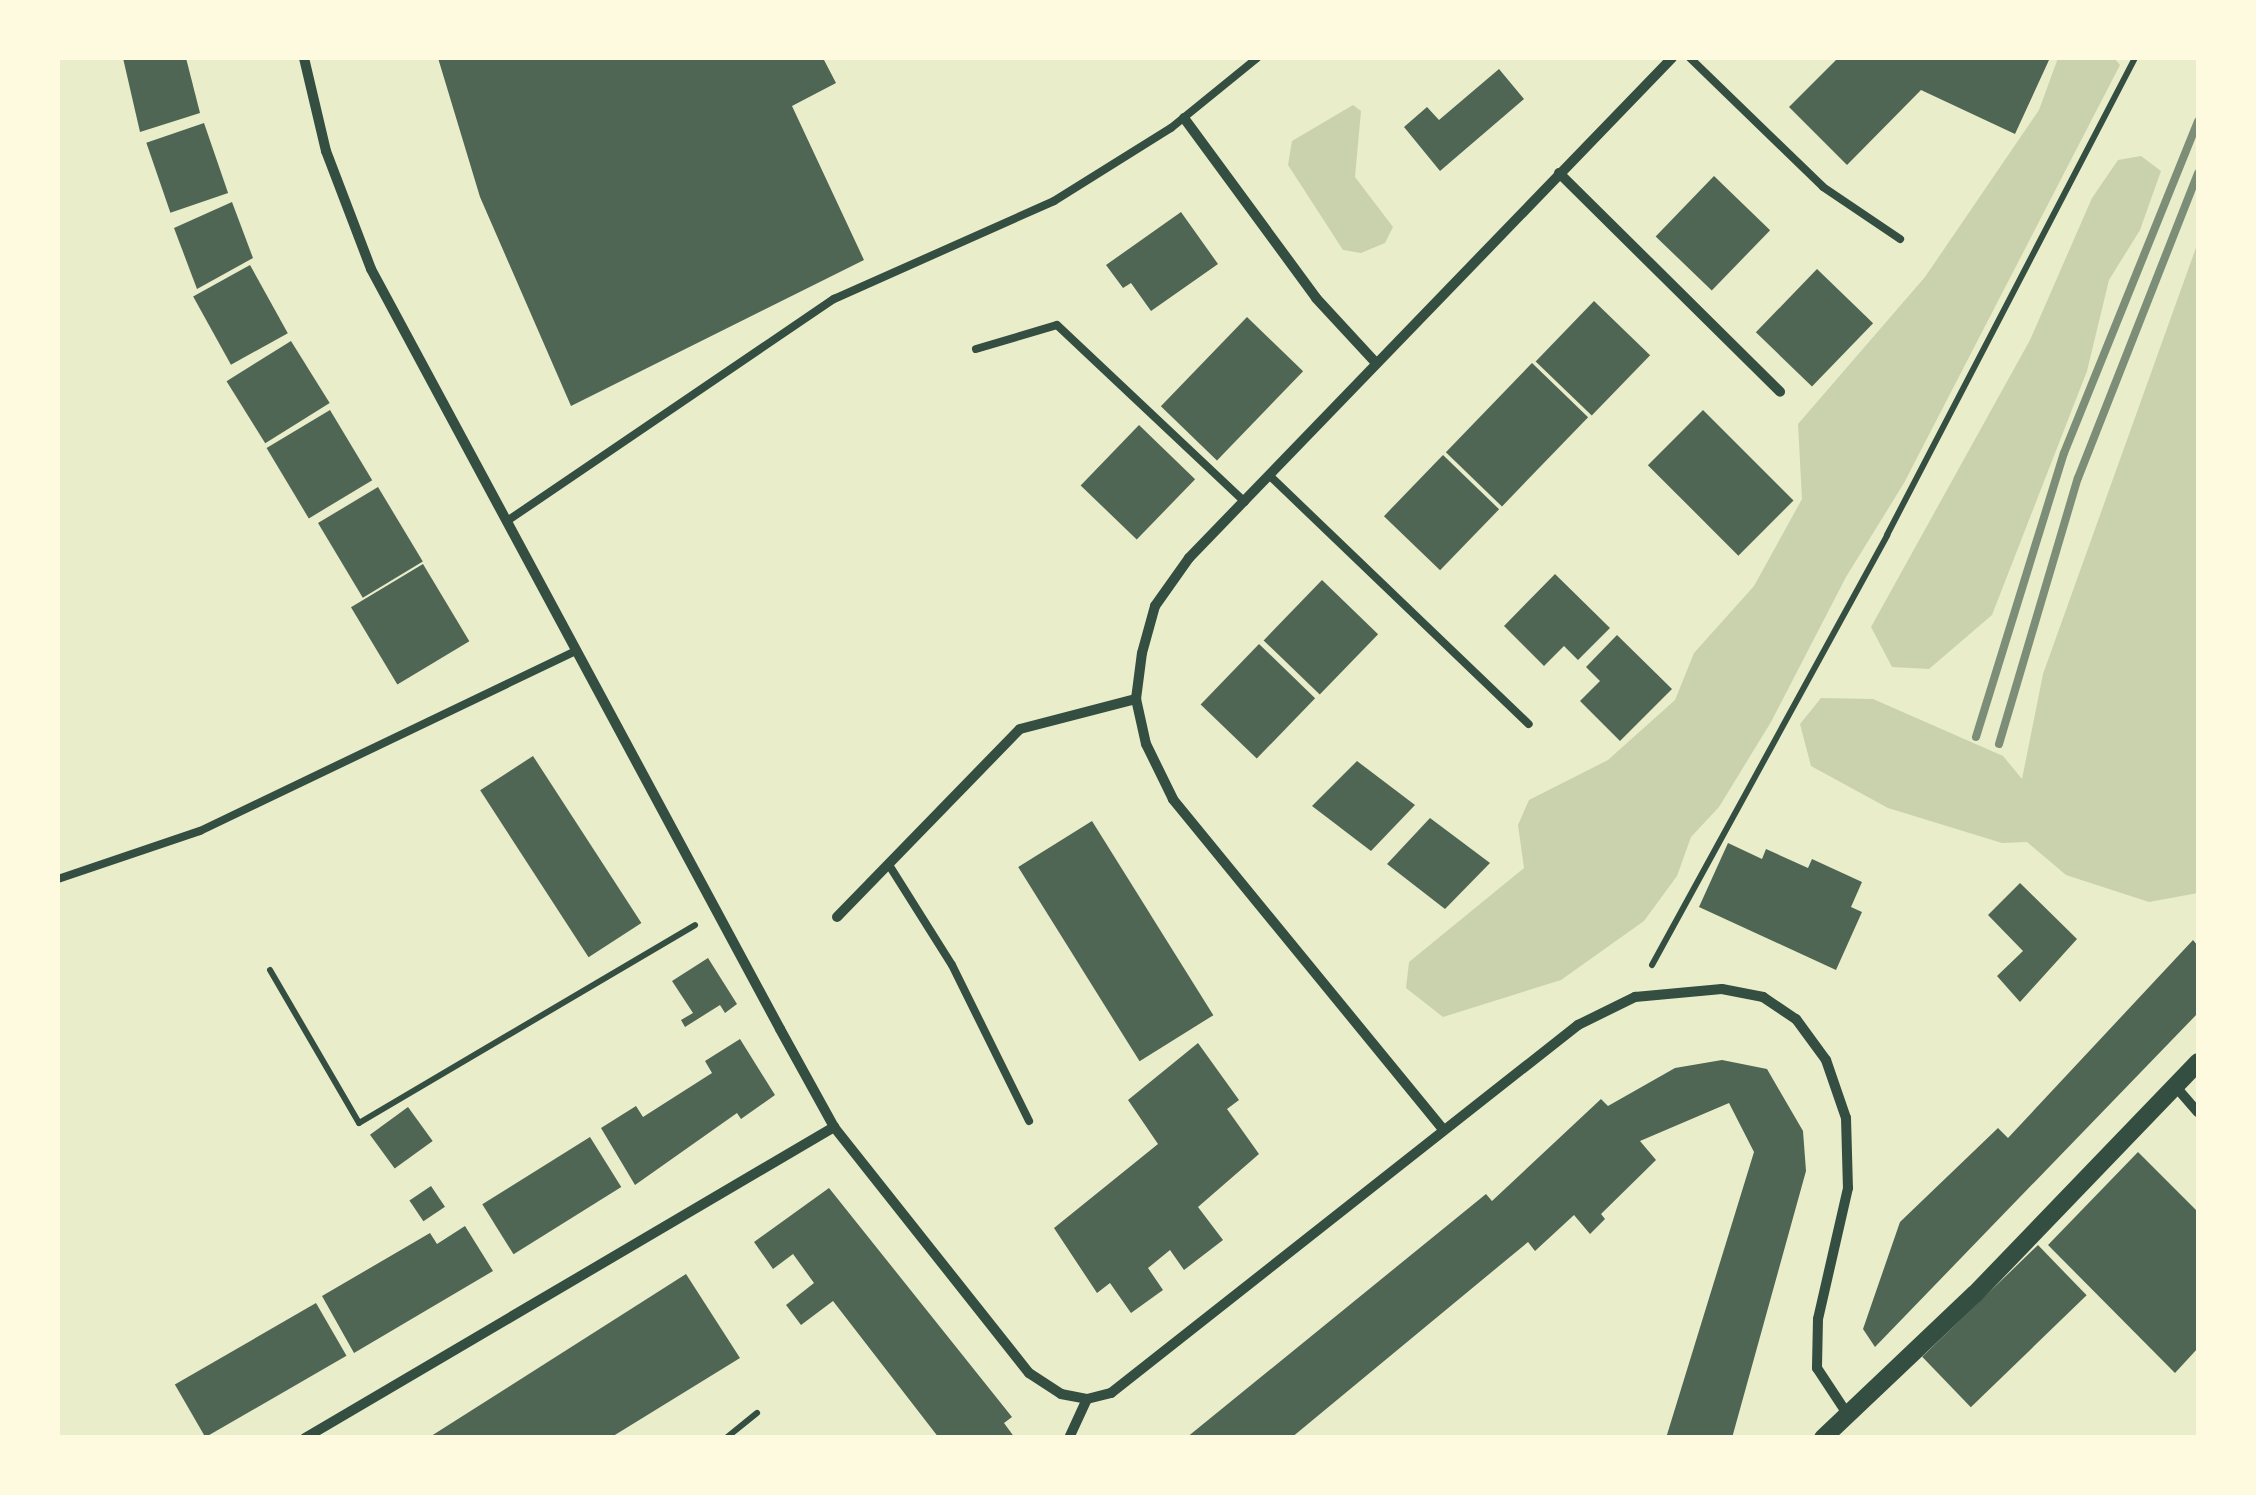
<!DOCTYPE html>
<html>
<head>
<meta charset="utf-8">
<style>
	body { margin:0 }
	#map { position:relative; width:2256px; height:1495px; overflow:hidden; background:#e9edc9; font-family:"Exo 2",sans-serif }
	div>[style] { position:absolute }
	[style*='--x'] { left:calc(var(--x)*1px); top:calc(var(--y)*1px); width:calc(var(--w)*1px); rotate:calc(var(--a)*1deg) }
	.green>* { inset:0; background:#cad2ad }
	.building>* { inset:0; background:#4f6655; transform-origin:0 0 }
	.path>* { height:6px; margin:-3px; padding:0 3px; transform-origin:3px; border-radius:3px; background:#344e41 }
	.service>* { height:8px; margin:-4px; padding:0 4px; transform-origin:4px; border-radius:4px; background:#344e41 }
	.minor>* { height:10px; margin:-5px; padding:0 5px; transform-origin:5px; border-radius:5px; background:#344e41 }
	.tertiary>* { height:18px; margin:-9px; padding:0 9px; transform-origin:9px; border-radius:9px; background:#344e41 }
	.rail>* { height:8px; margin:-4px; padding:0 4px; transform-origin:4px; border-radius:4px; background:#7c8e77 }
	span { translate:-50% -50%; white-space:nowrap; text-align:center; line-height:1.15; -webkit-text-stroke:9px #fefae0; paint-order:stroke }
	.frame { position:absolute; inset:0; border:60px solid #fefae0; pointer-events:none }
</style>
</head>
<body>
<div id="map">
	<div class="green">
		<div style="clip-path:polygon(2058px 58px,2114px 58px,2120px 65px,1904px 483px,1846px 577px,1771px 722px,1719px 807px,1691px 837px,1677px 876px,1644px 921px,1561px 980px,1443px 1017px,1406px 988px,1409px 962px,1524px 868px,1518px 825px,1529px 800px,1608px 760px,1675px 700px,1694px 653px,1754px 586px,1802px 499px,1798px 424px,1925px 277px,2039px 110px)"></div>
		<div style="clip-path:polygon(1353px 105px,1361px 111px,1355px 177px,1393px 227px,1385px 243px,1361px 253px,1343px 250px,1288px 165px,1292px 141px)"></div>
		<div style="clip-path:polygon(2141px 156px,2161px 171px,2140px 230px,2109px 280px,2087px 371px,1992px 615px,1929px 669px,1892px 667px,1871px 627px,2030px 340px,2092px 198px,2118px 160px)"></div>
		<div style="clip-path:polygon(2198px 242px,2198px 893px,2149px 902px,2066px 875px,2027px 842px,2002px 843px,1888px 808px,1811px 766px,1800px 724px,1821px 698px,1873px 699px,2003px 756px,2022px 779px,2043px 674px)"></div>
	</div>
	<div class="building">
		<div style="clip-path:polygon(123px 58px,186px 58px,200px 113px,140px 132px)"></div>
		<div style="clip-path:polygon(438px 58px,823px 58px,836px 83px,792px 106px,864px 260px,571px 406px,480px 197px)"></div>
		<div style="clip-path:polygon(1838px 58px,2044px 58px,2049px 60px,2015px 134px,1921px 90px,1847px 165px,1789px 107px)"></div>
		<div style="clip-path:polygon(1499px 69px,1524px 99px,1440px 171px,1404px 127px,1427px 107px,1439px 120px)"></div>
		<div style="left:204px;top:123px;width:74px;height:61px;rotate:71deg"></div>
		<div style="left:1714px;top:176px;width:78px;height:84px;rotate:44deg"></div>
		<div style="clip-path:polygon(232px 202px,253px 258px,197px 289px,174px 228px)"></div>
		<div style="clip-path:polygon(1181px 212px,1218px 264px,1151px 311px,1131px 283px,1123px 288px,1106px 265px)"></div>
		<div style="left:250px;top:265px;width:78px;height:65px;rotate:61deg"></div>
		<div style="left:1817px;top:269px;width:78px;height:88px;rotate:44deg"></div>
		<div style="left:1594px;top:301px;width:78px;height:84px;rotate:44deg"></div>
		<div style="left:1247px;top:317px;width:78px;height:124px;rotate:44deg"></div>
		<div style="left:291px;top:341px;width:73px;height:76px;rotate:58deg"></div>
		<div style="left:1532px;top:363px;width:78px;height:124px;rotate:44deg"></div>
		<div style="left:330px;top:410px;width:82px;height:74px;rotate:59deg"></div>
		<div style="left:1703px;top:410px;width:128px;height:78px;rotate:45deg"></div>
		<div style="left:1139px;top:425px;width:78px;height:84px;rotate:44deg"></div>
		<div style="left:1443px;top:455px;width:78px;height:85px;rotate:44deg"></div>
		<div style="left:378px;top:487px;width:87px;height:70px;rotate:59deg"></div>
		<div style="left:423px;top:564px;width:90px;height:84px;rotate:59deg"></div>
		<div style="clip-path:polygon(1555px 574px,1610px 628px,1578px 660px,1564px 646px,1544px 666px,1504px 626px)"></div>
		<div style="left:1322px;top:580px;width:78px;height:84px;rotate:44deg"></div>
		<div style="clip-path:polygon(1617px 635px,1672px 689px,1620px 741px,1580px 701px,1600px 681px,1586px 667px)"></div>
		<div style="left:1259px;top:644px;width:78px;height:84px;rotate:44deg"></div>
		<div style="left:533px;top:756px;width:199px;height:63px;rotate:57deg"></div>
		<div style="clip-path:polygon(1357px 761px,1415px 805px,1371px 851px,1312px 806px)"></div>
		<div style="clip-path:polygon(1430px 818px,1490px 863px,1445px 909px,1387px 864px)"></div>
		<div style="left:1092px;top:821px;width:229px;height:87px;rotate:58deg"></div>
		<div style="clip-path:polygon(1728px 843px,1762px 859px,1766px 849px,1808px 868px,1812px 859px,1862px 882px,1851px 907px,1862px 912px,1836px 970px,1699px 907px)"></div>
		<div style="clip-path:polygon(2020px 883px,2077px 939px,2020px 1002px,1997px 976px,2023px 951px,1988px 915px)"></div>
		<div style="clip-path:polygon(2193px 940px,2198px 946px,2198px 1013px,1875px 1347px,1863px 1329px,1900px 1222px,1998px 1128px,2008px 1138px)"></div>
		<div style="clip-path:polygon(708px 958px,737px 1004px,725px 1013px,720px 1005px,685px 1027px,681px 1020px,693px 1013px,672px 981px)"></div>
		<div style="clip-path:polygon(740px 1039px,775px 1095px,741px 1119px,737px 1113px,635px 1185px,601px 1128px,636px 1106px,643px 1117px,712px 1073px,705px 1061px)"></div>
		<div style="clip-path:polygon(1198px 1043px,1239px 1100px,1227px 1109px,1259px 1154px,1198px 1207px,1223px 1240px,1184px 1270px,1170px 1250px,1148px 1268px,1163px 1290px,1131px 1313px,1110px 1283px,1097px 1293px,1054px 1228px,1158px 1144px,1128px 1100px)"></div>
		<div style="clip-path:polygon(1722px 1060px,1767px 1069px,1803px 1131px,1806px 1171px,1732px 1438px,1666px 1438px,1754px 1152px,1729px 1103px,1640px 1141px,1656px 1160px,1601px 1214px,1605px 1219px,1590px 1234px,1574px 1215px,1535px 1251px,1528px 1242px,1291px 1438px,1186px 1438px,1486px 1194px,1492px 1201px,1601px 1099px,1608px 1106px,1675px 1068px)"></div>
		<div style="left:408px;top:1107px;width:42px;height:47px;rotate:54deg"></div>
		<div style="left:590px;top:1137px;width:59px;height:127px;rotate:58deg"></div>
		<div style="clip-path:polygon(2138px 1152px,2198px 1212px,2198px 1348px,2175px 1373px,2048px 1245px)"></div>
		<div style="left:431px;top:1186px;width:25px;height:26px;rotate:56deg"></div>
		<div style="clip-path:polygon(829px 1188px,1012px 1417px,1004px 1423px,1015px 1438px,939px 1438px,833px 1301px,801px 1325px,786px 1305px,814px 1283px,793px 1254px,773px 1269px,754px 1242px)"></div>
		<div style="clip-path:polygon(465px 1226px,493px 1271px,354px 1353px,322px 1296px,430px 1233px,437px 1244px)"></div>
		<div style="left:2038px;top:1245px;width:70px;height:161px;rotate:46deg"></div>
		<div style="clip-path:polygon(686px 1274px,740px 1358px,610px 1438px,428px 1438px)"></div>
		<div style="left:316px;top:1303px;width:61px;height:163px;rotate:60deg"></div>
	</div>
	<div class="path">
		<div style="--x:1652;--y:965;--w:490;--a:-61.3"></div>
		<div style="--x:1887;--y:535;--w:538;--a:-62.53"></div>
		<div style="--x:270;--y:970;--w:177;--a:59.8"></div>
		<div style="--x:359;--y:1123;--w:390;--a:-30.5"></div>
		<div style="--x:726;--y:1438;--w:40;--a:-39"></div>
	</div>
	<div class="service">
		<div style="--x:1690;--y:58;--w:185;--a:44.1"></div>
		<div style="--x:1823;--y:187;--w:93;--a:34"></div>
		<div style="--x:976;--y:349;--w:84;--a:-16.5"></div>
		<div style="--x:1057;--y:325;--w:258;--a:43.3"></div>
		<div style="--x:1271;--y:477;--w:357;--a:43.8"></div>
		<div style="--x:510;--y:519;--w:392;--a:-34.2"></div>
		<div style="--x:834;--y:299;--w:241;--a:-24"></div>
		<div style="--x:1054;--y:201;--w:138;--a:-32"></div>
		<div style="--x:1171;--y:128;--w:111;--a:-39.1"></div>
		<div style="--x:889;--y:865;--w:118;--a:57.8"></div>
		<div style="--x:952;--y:965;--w:174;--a:63.7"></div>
		<div style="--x:58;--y:879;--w:150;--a:-18.7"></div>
		<div style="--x:200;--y:831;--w:418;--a:-25.6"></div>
	</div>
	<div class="minor">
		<div style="--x:304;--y:58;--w:96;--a:76.7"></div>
		<div style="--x:326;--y:151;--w:126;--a:69.1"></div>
		<div style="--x:371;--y:269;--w:863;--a:61.71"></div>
		<div style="--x:780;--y:1029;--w:112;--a:61.1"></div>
		<div style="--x:834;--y:1127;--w:314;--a:51.6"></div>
		<div style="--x:1029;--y:1373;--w:38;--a:33"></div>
		<div style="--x:1061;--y:1394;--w:26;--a:11"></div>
		<div style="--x:1087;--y:1399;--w:25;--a:-14"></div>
		<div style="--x:1111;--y:1393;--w:595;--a:-38.24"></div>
		<div style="--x:1578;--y:1025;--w:64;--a:-26.2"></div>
		<div style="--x:1635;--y:997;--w:87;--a:-5.3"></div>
		<div style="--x:1722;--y:989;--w:42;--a:11"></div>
		<div style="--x:1763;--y:997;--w:40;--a:34"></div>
		<div style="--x:1796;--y:1019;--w:51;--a:53.8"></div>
		<div style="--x:1826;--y:1060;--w:61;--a:71"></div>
		<div style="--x:1846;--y:1118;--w:70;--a:88.4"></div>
		<div style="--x:1848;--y:1188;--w:134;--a:102.9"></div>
		<div style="--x:1818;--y:1319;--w:49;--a:91.2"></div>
		<div style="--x:1817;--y:1368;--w:56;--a:56.6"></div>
		<div style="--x:1184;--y:118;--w:223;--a:53.7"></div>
		<div style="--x:1316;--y:298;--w:87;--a:47.3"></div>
		<div style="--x:1559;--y:173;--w:311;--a:44.7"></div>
		<div style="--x:837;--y:917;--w:262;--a:-45.8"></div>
		<div style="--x:1020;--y:729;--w:120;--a:-14.5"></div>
		<div style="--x:2176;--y:1087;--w:33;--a:49"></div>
		<div style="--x:1442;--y:1128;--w:425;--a:-129.3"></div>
		<div style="--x:1173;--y:799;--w:61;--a:-116.1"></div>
		<div style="--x:1146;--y:744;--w:46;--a:-102.5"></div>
		<div style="--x:1136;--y:699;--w:46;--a:-82.6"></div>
		<div style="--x:1142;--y:653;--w:49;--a:-74.5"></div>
		<div style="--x:1155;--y:606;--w:59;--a:-54.7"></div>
		<div style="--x:1189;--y:558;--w:695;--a:-45.99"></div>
		<div style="--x:305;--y:1438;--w:614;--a:-30.45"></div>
		<div style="--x:1069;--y:1438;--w:43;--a:-65.2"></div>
	</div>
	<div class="tertiary">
		<div style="--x:1823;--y:1438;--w:209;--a:-43.5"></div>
		<div style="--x:1975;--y:1294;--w:322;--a:-46.1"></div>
	</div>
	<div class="rail">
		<div style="--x:1976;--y:737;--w:297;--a:-72.8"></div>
		<div style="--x:2064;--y:453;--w:358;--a:-68"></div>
		<div style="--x:1999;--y:744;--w:277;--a:-73.5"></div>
		<div style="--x:2078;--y:478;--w:328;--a:-68.5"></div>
	</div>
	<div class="frame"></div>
</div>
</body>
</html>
